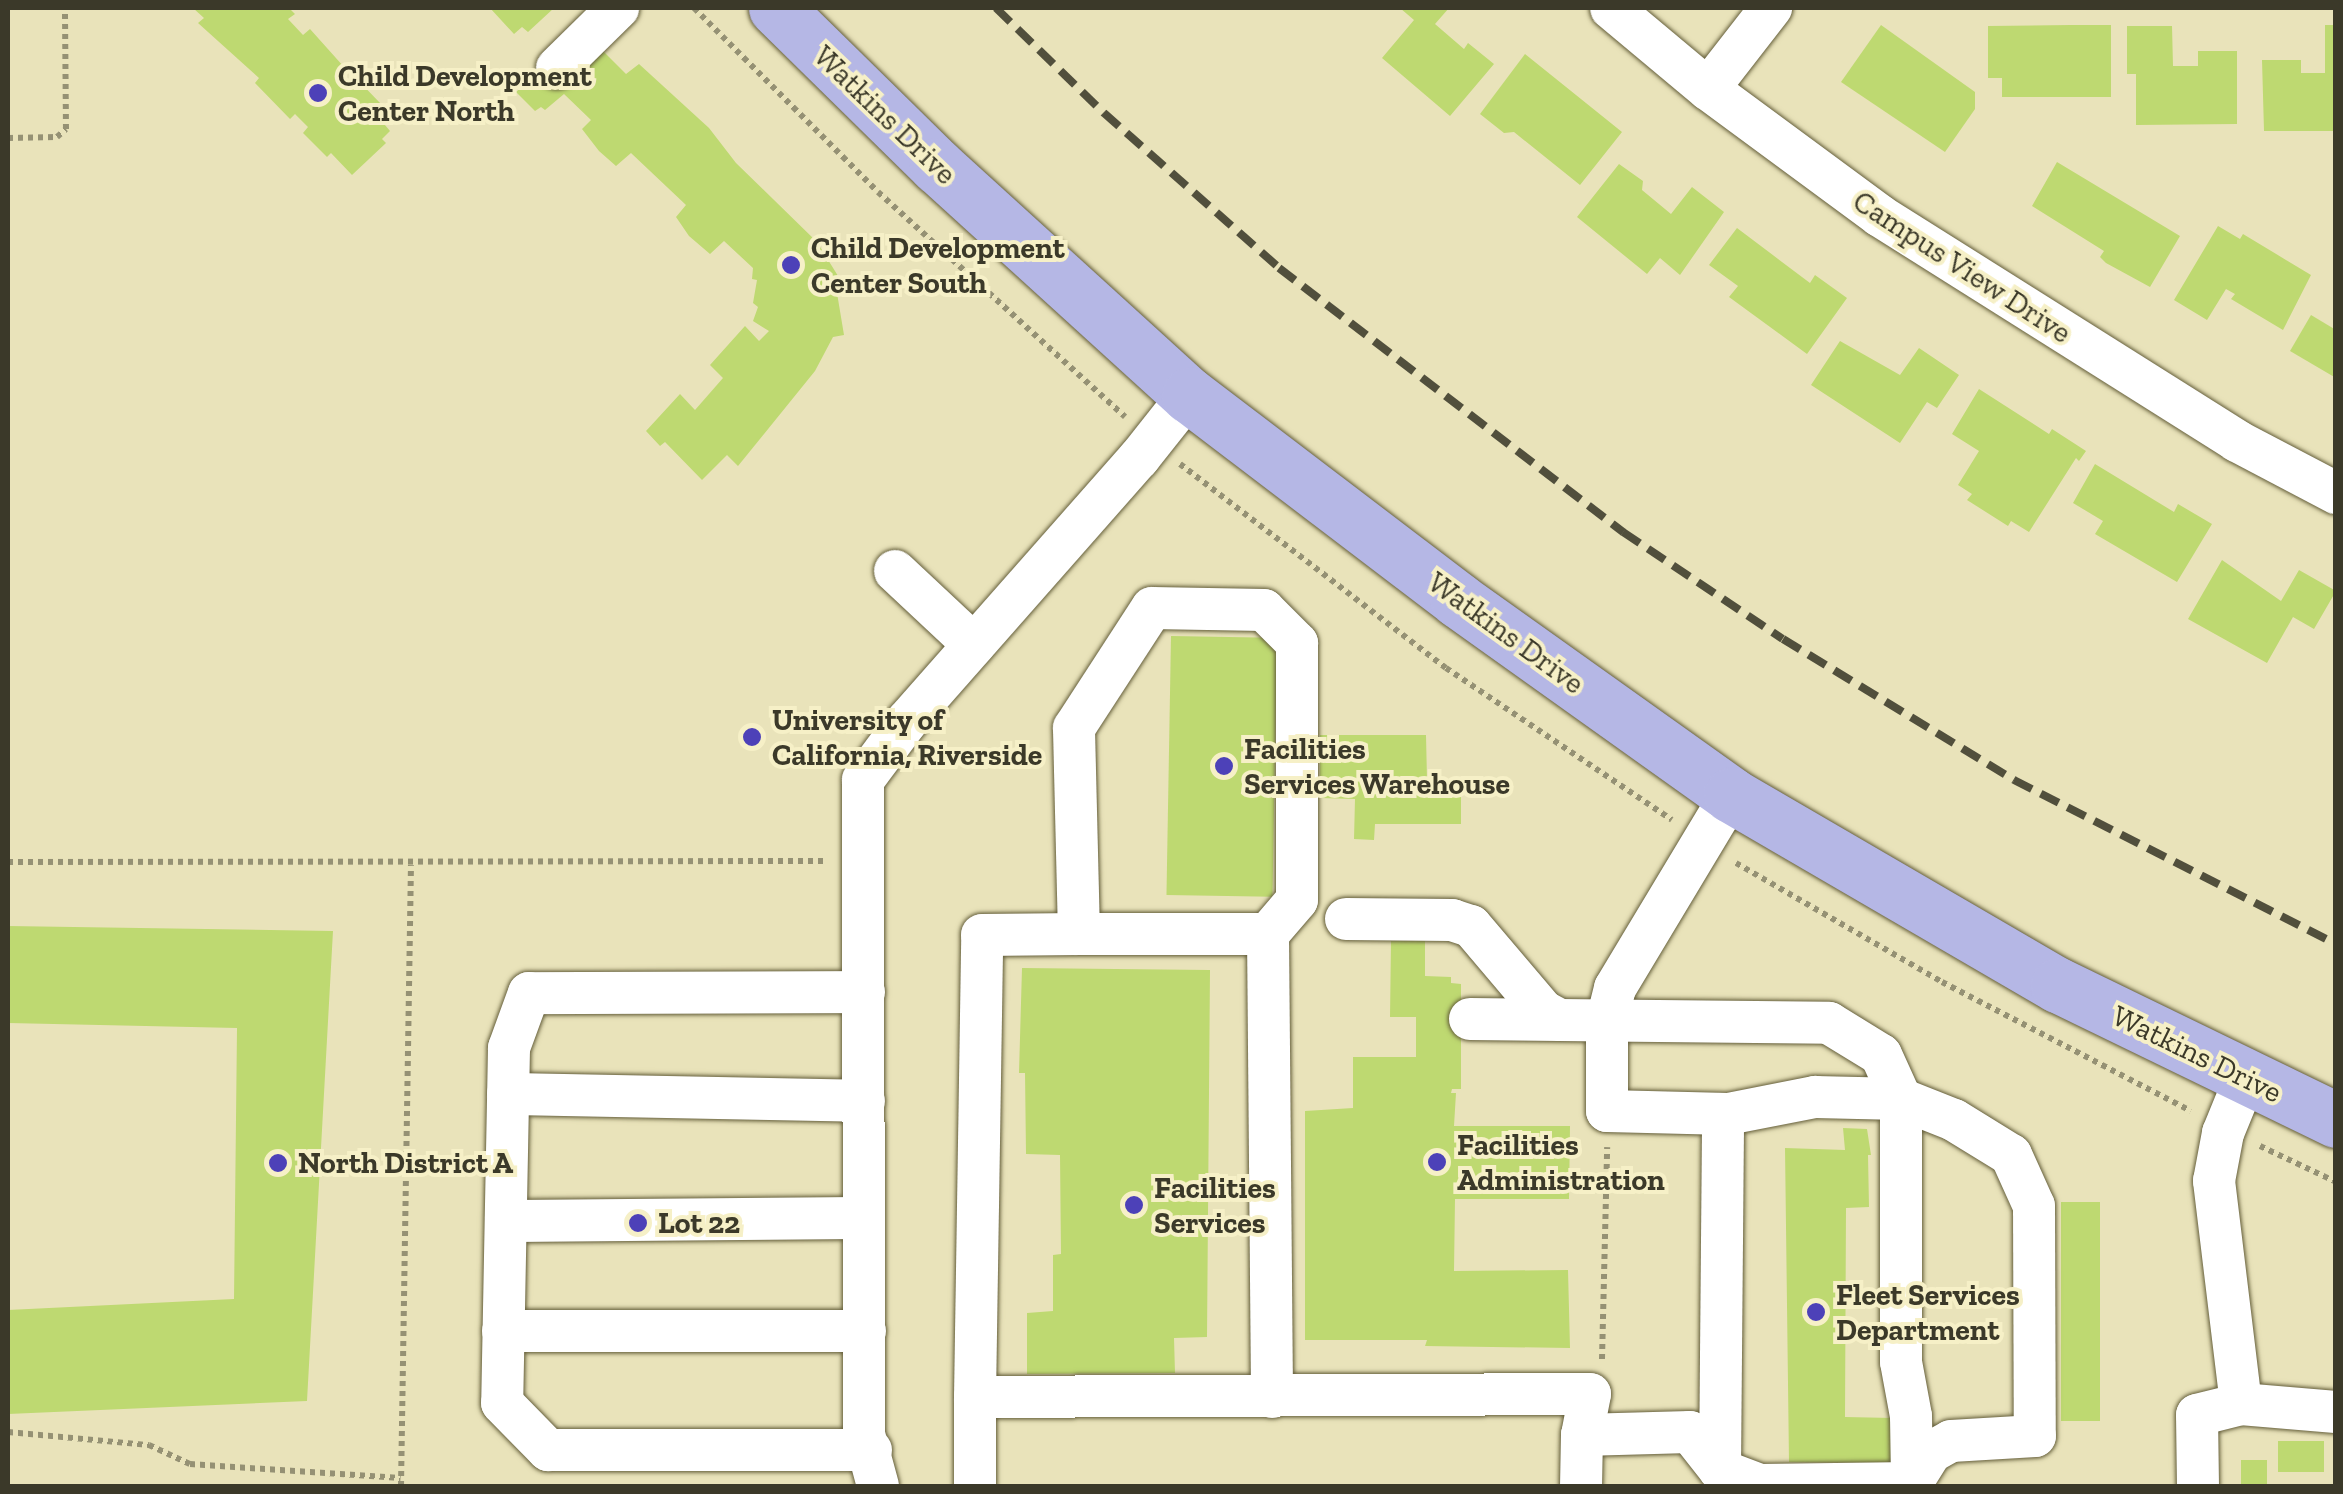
<!DOCTYPE html>
<html>
<head>
<meta charset="utf-8">
<style>
	body { margin:0 }
	#map { position:relative; width:2343px; height:1494px; overflow:hidden; background:#e9e3ba; font-family:"Zilla Slab",serif }
	div>[style] { position:absolute }
	[style*='--x'] { left:calc(var(--x)*1px); top:calc(var(--y)*1px); width:calc(var(--w)*1px); rotate:calc(var(--a)*1deg) }
	.building>* { inset:0; background:#bed971; transform-origin:0 0 }
	.path>* { height:6px; margin-top:-3px; transform-origin:0; background:repeating-linear-gradient(90deg,#959174 0 5px,transparent 0 10px) }
	.roads { filter:drop-shadow(0 0 2px #645e3a) drop-shadow(0 0 2px #645e3a) }
	.minor>* { height:42px; margin:-21px; padding:0 21px; transform-origin:21px; border-radius:21px; background:#fff }
	.major>* { height:55px; margin:-27.5px; padding:0 27.5px; transform-origin:27.5px; border-radius:27.5px; background:#b5b7e5 }
	.rail>* { height:8px; margin-top:-4px; transform-origin:0; background:repeating-linear-gradient(90deg,#514f3c 0 20px,transparent 0 30px) }
	.dots>* { width:28px; height:28px; translate:-50% -50%; box-sizing:border-box; border:5px solid #f6f0c7; border-radius:50% }
	span { translate:-50% -50%; white-space:nowrap; text-align:center; line-height:1.15; -webkit-text-stroke:8px #f6f0c7; paint-order:stroke }
	.poi-label { font-size:30px; color:#3b3929; font-weight:700 }
	.left { translate:0 -50%; text-align:left }
	.street-label { font-size:30px; color:#3b3929 }
	.frame { position:absolute; inset:0; border:10px solid #3b3929; pointer-events:none }
</style>
</head>
<body>
<div id="map">
	<div class="building">
		<div style="clip-path:polygon(193px 8px,289px 8px,295px 14px,288px 19px,303px 35px,310px 29px,344px 67px,338px 75px,345px 83px,353px 75px,381px 104px,374px 112px,390px 131px,382px 139px,386px 143px,352px 175px,331px 153px,327px 157px,303px 133px,308px 127px,295px 114px,290px 119px,255px 83px,259px 78px,198px 23px,204px 18px)"></div>
		<div style="clip-path:polygon(490px 8px,554px 8px,528px 32px,522px 27px,514px 34px)"></div>
		<div style="clip-path:polygon(1400px 8px,1449px 8px,1435px 24px,1464px 49px,1468px 43px,1494px 64px,1450px 116px,1382px 58px,1414px 20px)"></div>
		<div style="clip-path:polygon(1881px 25px,1975px 92px,1975px 109px,1945px 152px,1841px 82px)"></div>
		<div style="clip-path:polygon(2071px 25px,2111px 25px,2111px 97px,2002px 97px,2002px 78px,1988px 78px,1988px 26px)"></div>
		<div style="clip-path:polygon(2325px 25px,2336px 25px,2336px 131px,2264px 131px,2262px 60px,2301px 60px,2301px 73px,2325px 73px)"></div>
		<div style="clip-path:polygon(2127px 26px,2172px 26px,2173px 66px,2198px 66px,2198px 51px,2237px 51px,2237px 124px,2136px 125px,2136px 74px,2127px 74px)"></div>
		<div style="clip-path:polygon(603px 51px,626px 74px,639px 64px,709px 128px,736px 163px,817px 242px,843px 284px,836px 287px,844px 335px,833px 337px,815px 371px,738px 466px,727px 455px,702px 480px,665px 442px,660px 446px,646px 431px,680px 394px,695px 410px,723px 378px,710px 365px,745px 326px,759px 341px,769px 331px,753px 321px,758px 307px,753px 303px,757px 280px,752px 279px,753px 268px,724px 241px,710px 254px,689px 236px,676px 217px,686px 205px,631px 153px,616px 166px,599px 151px,582px 129px,591px 120px,564px 94px,545px 110px,541px 107px,535px 111px,516px 92px,537px 73px,555px 89px,568px 88px)"></div>
		<div style="clip-path:polygon(1525px 54px,1622px 132px,1580px 185px,1514px 132px,1504px 133px,1480px 114px)"></div>
		<div style="clip-path:polygon(2057px 162px,2180px 236px,2150px 287px,2106px 263px,2100px 257px,2104px 251px,2032px 206px)"></div>
		<div style="clip-path:polygon(1619px 164px,1643px 181px,1642px 190px,1671px 214px,1692px 187px,1724px 212px,1680px 275px,1660px 258px,1647px 274px,1577px 217px)"></div>
		<div style="clip-path:polygon(2218px 226px,2240px 239px,2243px 234px,2311px 275px,2283px 330px,2231px 299px,2235px 294px,2226px 289px,2207px 320px,2174px 300px)"></div>
		<div style="clip-path:polygon(1737px 228px,1810px 283px,1815px 275px,1847px 298px,1807px 354px,1729px 297px,1738px 286px,1709px 265px)"></div>
		<div style="clip-path:polygon(2311px 315px,2336px 330px,2336px 378px,2290px 351px)"></div>
		<div style="clip-path:polygon(1840px 341px,1900px 375px,1919px 348px,1959px 375px,1937px 408px,1927px 402px,1900px 443px,1811px 385px)"></div>
		<div style="clip-path:polygon(1979px 389px,2049px 434px,2052px 429px,2086px 451px,2079px 461px,2076px 458px,2029px 532px,2011px 521px,2008px 526px,1967px 500px,1972px 494px,1958px 485px,1979px 451px,1952px 434px)"></div>
		<div style="clip-path:polygon(2095px 464px,2174px 512px,2178px 504px,2212px 524px,2177px 582px,2095px 534px,2103px 521px,2073px 503px)"></div>
		<div style="clip-path:polygon(2222px 560px,2281px 601px,2299px 570px,2336px 591px,2314px 629px,2293px 617px,2267px 663px,2188px 619px)"></div>
		<div style="left:1171px;top:636px;width:106px;height:259px;rotate:1deg"></div>
		<div style="clip-path:polygon(1320px 735px,1426px 735px,1427px 779px,1461px 780px,1461px 824px,1375px 824px,1374px 840px,1354px 839px,1355px 799px,1320px 798px)"></div>
		<div style="clip-path:polygon(8px 926px,333px 931px,307px 1401px,8px 1414px,8px 1310px,234px 1299px,237px 1028px,8px 1023px)"></div>
		<div style="clip-path:polygon(1391px 941px,1425px 941px,1425px 976px,1451px 977px,1451px 983px,1461px 984px,1461px 1089px,1452px 1089px,1451px 1093px,1456px 1093px,1454px 1126px,1570px 1126px,1569px 1199px,1455px 1199px,1454px 1271px,1568px 1270px,1570px 1348px,1425px 1346px,1427px 1340px,1305px 1340px,1305px 1111px,1353px 1108px,1353px 1057px,1416px 1057px,1416px 1017px,1390px 1017px)"></div>
		<div style="clip-path:polygon(1022px 968px,1210px 970px,1207px 1337px,1174px 1338px,1175px 1373px,1027px 1374px,1027px 1313px,1053px 1311px,1053px 1255px,1061px 1254px,1060px 1155px,1026px 1154px,1025px 1073px,1019px 1073px)"></div>
		<div style="clip-path:polygon(1843px 1128px,1867px 1129px,1871px 1155px,1868px 1155px,1869px 1207px,1846px 1208px,1845px 1417px,1893px 1418px,1894px 1463px,1789px 1462px,1785px 1148px,1845px 1150px)"></div>
		<div style="left:2061px;top:1202px;width:39px;height:219px"></div>
		<div style="left:2324px;top:1441px;width:31px;height:46px;rotate:90deg"></div>
		<div style="left:2241px;top:1460px;width:26px;height:26px"></div>
	</div>
	<div class="path">
		<div style="--x:694;--y:8;--w:260;--a:45"></div>
		<div style="--x:878;--y:192;--w:334;--a:42.3"></div>
		<div style="--x:8;--y:138;--w:49;--a:-1.2"></div>
		<div style="--x:57;--y:137;--w:12;--a:-42"></div>
		<div style="--x:66;--y:129;--w:121;--a:-90.5"></div>
		<div style="--x:1180;--y:464;--w:335;--a:37.5"></div>
		<div style="--x:1446;--y:668;--w:272;--a:33.9"></div>
		<div style="--x:8;--y:862;--w:818;--a:-0.07"></div>
		<div style="--x:1736;--y:863;--w:238;--a:30"></div>
		<div style="--x:1942;--y:982;--w:280;--a:27.4"></div>
		<div style="--x:2260;--y:1146;--w:84;--a:25.3"></div>
		<div style="--x:1602;--y:1359;--w:212;--a:-88.6"></div>
		<div style="--x:8;--y:1432;--w:142;--a:5.3"></div>
		<div style="--x:149;--y:1445;--w:45;--a:24.9"></div>
		<div style="--x:190;--y:1464;--w:211;--a:3.8"></div>
		<div style="--x:401;--y:1486;--w:621;--a:-89.08"></div>
	</div>
	<div class="roads">
		<div class="minor">
			<div style="--x:1611;--y:8;--w:126;--a:39.9"></div>
			<div style="--x:1708;--y:89;--w:214;--a:36.4"></div>
			<div style="--x:1880;--y:216;--w:422;--a:32.2"></div>
			<div style="--x:2237;--y:441;--w:112;--a:27.7"></div>
			<div style="--x:557;--y:68;--w:86;--a:-44.5"></div>
			<div style="--x:1708;--y:89;--w:103;--a:-52.1"></div>
			<div style="--x:895;--y:571;--w:108;--a:43.1"></div>
			<div style="--x:1731;--y:795;--w:225;--a:121"></div>
			<div style="--x:1615;--y:988;--w:34;--a:104"></div>
			<div style="--x:1607;--y:1021;--w:90;--a:90"></div>
			<div style="--x:1607;--y:1111;--w:121;--a:1.4"></div>
			<div style="--x:1728;--y:1114;--w:89;--a:-11.1"></div>
			<div style="--x:1815;--y:1097;--w:86;--a:1.3"></div>
			<div style="--x:1901;--y:1099;--w:263;--a:90"></div>
			<div style="--x:1901;--y:1362;--w:55;--a:79.5"></div>
			<div style="--x:1911;--y:1416;--w:67;--a:89.1"></div>
			<div style="--x:1346;--y:919;--w:106;--a:0.5"></div>
			<div style="--x:1452;--y:920;--w:20;--a:18"></div>
			<div style="--x:1471;--y:926;--w:111;--a:49.7"></div>
			<div style="--x:1543;--y:1011;--w:19;--a:28"></div>
			<div style="--x:1560;--y:1020;--w:269;--a:0.6"></div>
			<div style="--x:1829;--y:1023;--w:61;--a:31.6"></div>
			<div style="--x:1881;--y:1055;--w:48;--a:65.6"></div>
			<div style="--x:1901;--y:1099;--w:57;--a:21.6"></div>
			<div style="--x:1954;--y:1120;--w:67;--a:31.6"></div>
			<div style="--x:2011;--y:1155;--w:56;--a:65.7"></div>
			<div style="--x:2034;--y:1206;--w:230;--a:89.8"></div>
			<div style="--x:2035;--y:1436;--w:84;--a:176.6"></div>
			<div style="--x:1951;--y:1441;--w:23;--a:151"></div>
			<div style="--x:1931;--y:1452;--w:36;--a:122"></div>
			<div style="--x:1079;--y:934;--w:206;--a:-91.4"></div>
			<div style="--x:1074;--y:728;--w:143;--a:-57"></div>
			<div style="--x:1152;--y:608;--w:112;--a:1"></div>
			<div style="--x:1264;--y:610;--w:47;--a:45"></div>
			<div style="--x:1297;--y:643;--w:257;--a:90"></div>
			<div style="--x:1297;--y:900;--w:45;--a:130.5"></div>
			<div style="--x:864;--y:992;--w:335;--a:179.8"></div>
			<div style="--x:529;--y:993;--w:59;--a:110"></div>
			<div style="--x:509;--y:1048;--w:355;--a:91.1"></div>
			<div style="--x:502;--y:1403;--w:66;--a:45.6"></div>
			<div style="--x:548;--y:1450;--w:323;--a:0"></div>
			<div style="--x:1470;--y:1019;--w:90;--a:0.6"></div>
			<div style="--x:508;--y:1094;--w:356;--a:1.1"></div>
			<div style="--x:506;--y:1221;--w:358;--a:-0.5"></div>
			<div style="--x:503;--y:1331;--w:362;--a:0"></div>
			<div style="--x:975;--y:1397;--w:462;--a:-89.1"></div>
			<div style="--x:982;--y:935;--w:97;--a:-0.6"></div>
			<div style="--x:1079;--y:934;--w:189;--a:0"></div>
			<div style="--x:1268;--y:934;--w:463;--a:89.5"></div>
			<div style="--x:2241;--y:1404;--w:225;--a:-96.9"></div>
			<div style="--x:2214;--y:1181;--w:49;--a:-79.4"></div>
			<div style="--x:2223;--y:1133;--w:58;--a:-67.8"></div>
			<div style="--x:1582;--y:1435;--w:108;--a:-1.6"></div>
			<div style="--x:1690;--y:1432;--w:48;--a:51.7"></div>
			<div style="--x:1720;--y:1470;--w:43;--a:20.6"></div>
			<div style="--x:1760;--y:1485;--w:152;--a:-0.8"></div>
			<div style="--x:1720;--y:1470;--w:356;--a:-89.5"></div>
			<div style="--x:878;--y:1486;--w:54;--a:-105.1"></div>
			<div style="--x:864;--y:1434;--w:654;--a:-90.09"></div>
			<div style="--x:863;--y:780;--w:74;--a:-53.3"></div>
			<div style="--x:907;--y:721;--w:351;--a:-48.6"></div>
			<div style="--x:1139;--y:458;--w:80;--a:-51.6"></div>
			<div style="--x:975;--y:1486;--w:89;--a:-90"></div>
			<div style="--x:975;--y:1397;--w:615;--a:-0.28"></div>
			<div style="--x:1590;--y:1394;--w:42;--a:101"></div>
			<div style="--x:1582;--y:1435;--w:51;--a:91.1"></div>
			<div style="--x:2198;--y:1486;--w:71;--a:-90.8"></div>
			<div style="--x:2197;--y:1415;--w:45;--a:-14"></div>
			<div style="--x:2241;--y:1404;--w:95;--a:4.8"></div>
		</div>
		<div class="major">
			<div style="--x:776;--y:8;--w:226;--a:44.5"></div>
			<div style="--x:937;--y:166;--w:341;--a:42.3"></div>
			<div style="--x:1189;--y:395;--w:338;--a:37.3"></div>
			<div style="--x:1458;--y:600;--w:335;--a:35.5"></div>
			<div style="--x:1731;--y:795;--w:378;--a:30.2"></div>
			<div style="--x:2058;--y:985;--w:309;--a:25.9"></div>
		</div>
	</div>
	<div class="rail">
		<div style="--x:996;--y:8;--w:151;--a:44.2"></div>
		<div style="--x:1104;--y:113;--w:234;--a:41.5"></div>
		<div style="--x:1279;--y:268;--w:434;--a:37.5"></div>
		<div style="--x:1623;--y:532;--w:192;--a:33.8"></div>
		<div style="--x:1783;--y:639;--w:271;--a:31.4"></div>
		<div style="--x:2014;--y:780;--w:361;--a:27"></div>
	</div>
	<div class="dots">
		<div style="left:318px;top:93px;background:#4d41b8"></div>
		<div style="left:791px;top:265px;background:#4d41b8"></div>
		<div style="left:752px;top:737px;background:#4d41b8"></div>
		<div style="left:1224px;top:766px;background:#4d41b8"></div>
		<div style="left:1437px;top:1162px;background:#4d41b8"></div>
		<div style="left:278px;top:1163px;background:#4d41b8"></div>
		<div style="left:1134px;top:1205px;background:#4d41b8"></div>
		<div style="left:638px;top:1223px;background:#4d41b8"></div>
		<div style="left:1816px;top:1312px;background:#4d41b8"></div>
	</div>
	<div class="poi-label">
		<span class="left" style="left:338px;top:93px">Child Development<br>Center North</span>
		<span class="left" style="left:811px;top:265px">Child Development<br>Center South</span>
		<span class="left" style="left:772px;top:737px">University of<br>California, Riverside</span>
		<span class="left" style="left:1244px;top:766px">Facilities<br>Services Warehouse</span>
		<span class="left" style="left:1457px;top:1162px">Facilities<br>Administration</span>
		<span class="left" style="left:298px;top:1163px">North District A</span>
		<span class="left" style="left:1154px;top:1205px">Facilities<br>Services</span>
		<span class="left" style="left:658px;top:1223px">Lot 22</span>
		<span class="left" style="left:1836px;top:1312px">Fleet Services<br>Department</span>
	</div>
	<div class="street-label">
		<span style="left:885px;top:115px;rotate:44deg">Watkins Drive</span>
		<span style="left:1962px;top:267px;rotate:33deg">Campus View Drive</span>
		<span style="left:1506px;top:633px;rotate:36deg">Watkins Drive</span>
		<span style="left:2197px;top:1054px;rotate:26deg">Watkins Drive</span>
	</div>
	<div class="frame"></div>
</div>
</body>
</html>
